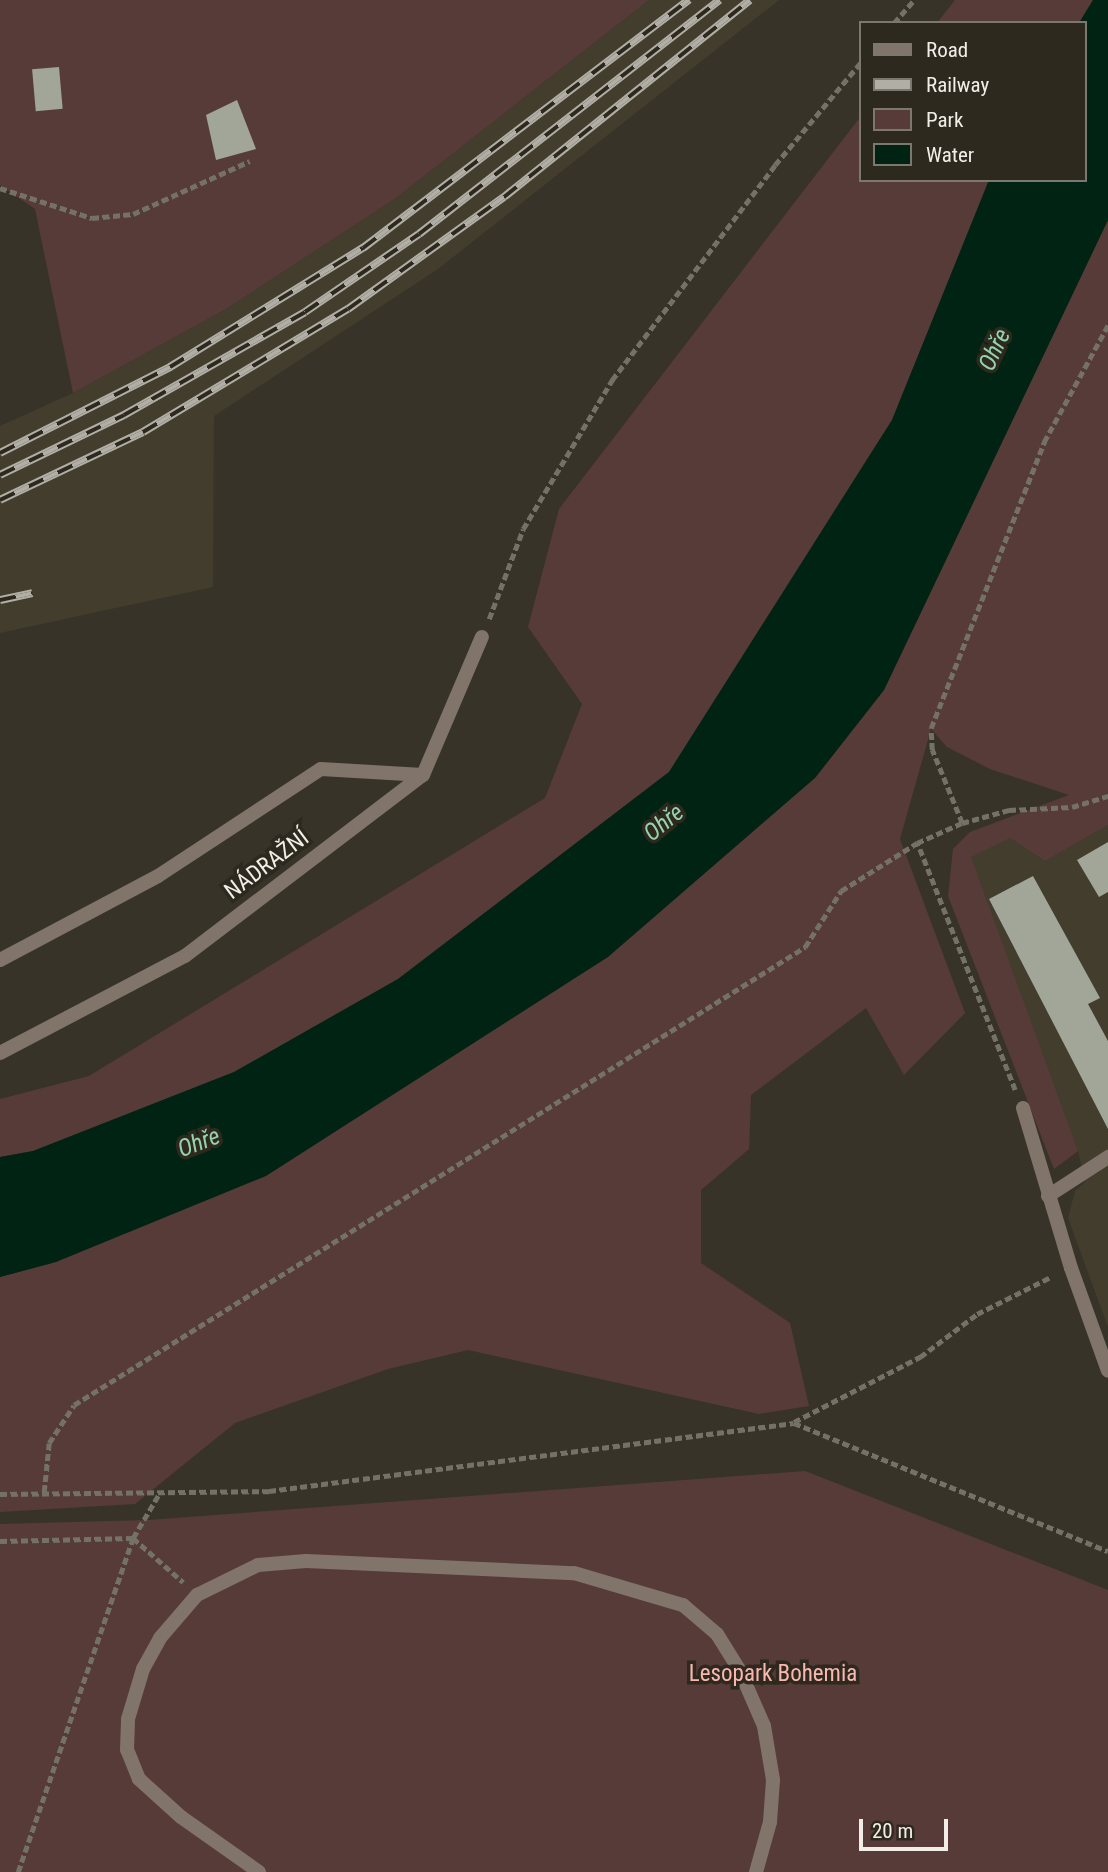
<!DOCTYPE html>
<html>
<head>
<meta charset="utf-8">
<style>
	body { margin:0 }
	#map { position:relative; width:1108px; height:1872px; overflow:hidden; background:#373328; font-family:"Roboto Condensed",sans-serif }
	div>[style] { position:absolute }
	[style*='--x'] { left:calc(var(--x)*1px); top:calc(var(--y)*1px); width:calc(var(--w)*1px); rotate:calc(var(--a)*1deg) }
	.built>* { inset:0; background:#423d2c }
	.green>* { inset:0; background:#573b38 }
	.water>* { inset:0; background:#012313 }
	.building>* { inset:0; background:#a1a699; transform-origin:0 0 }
	.path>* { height:4.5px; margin-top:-2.25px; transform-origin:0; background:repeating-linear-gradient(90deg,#747167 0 7px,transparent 0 10.5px) }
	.service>* { height:14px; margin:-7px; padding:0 7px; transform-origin:7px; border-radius:7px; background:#81746a }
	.minor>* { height:14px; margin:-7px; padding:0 7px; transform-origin:7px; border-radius:7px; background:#81746a }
	.rail>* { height:8px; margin-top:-4px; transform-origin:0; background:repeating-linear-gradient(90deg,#2d291f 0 16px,#b1aea6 0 32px); box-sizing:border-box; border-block:2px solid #b1aea6 }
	span { translate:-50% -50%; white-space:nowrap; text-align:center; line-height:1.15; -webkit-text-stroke:7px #2d291f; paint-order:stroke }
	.street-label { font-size:23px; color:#f0eee7 }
	.park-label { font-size:23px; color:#fbb6b0 }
	.water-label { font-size:24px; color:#95d3af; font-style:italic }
	.legend { position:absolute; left:859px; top:21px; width:228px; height:161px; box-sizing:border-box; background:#2d291f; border:2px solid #7b786f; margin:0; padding:9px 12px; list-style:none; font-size:21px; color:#f0eee7 }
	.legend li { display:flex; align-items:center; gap:14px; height:35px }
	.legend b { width:35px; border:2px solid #7b786f }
	.scale { position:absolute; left:859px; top:1819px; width:89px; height:32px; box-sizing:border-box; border:4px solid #f0eee7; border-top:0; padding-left:9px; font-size:21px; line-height:24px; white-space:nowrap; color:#f0eee7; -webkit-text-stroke:5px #2d291f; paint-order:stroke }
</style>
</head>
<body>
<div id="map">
	<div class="built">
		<div style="clip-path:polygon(649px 0,779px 0,438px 269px,214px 416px,213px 587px,0 633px,0 426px,73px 393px,226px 309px,396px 198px)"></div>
		<div style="clip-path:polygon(1108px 825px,1108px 1327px,1068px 1218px,1075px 1191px,1085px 1182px,1078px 1151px,983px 906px,971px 856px,1010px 838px,1045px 861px)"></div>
	</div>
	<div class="green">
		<div style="clip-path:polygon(0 0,649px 0,396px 198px,226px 309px,73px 393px,35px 209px,0 185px)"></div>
		<div style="clip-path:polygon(955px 0,1093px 0,1079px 23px,937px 23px)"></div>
		<div style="clip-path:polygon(861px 116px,861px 180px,989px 180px,892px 420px,669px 772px,398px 979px,234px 1072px,33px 1151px,0 1157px,0 1099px,89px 1076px,545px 798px,582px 704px,528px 627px,559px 509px)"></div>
		<div style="clip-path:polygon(1108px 220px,1108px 825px,1045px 861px,1010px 838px,971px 857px,1078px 1151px,1054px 1169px,948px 896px,953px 849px,970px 832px,1069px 795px,990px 769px,947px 747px,931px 729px,900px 839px,965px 1013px,904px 1075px,866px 1008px,751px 1095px,749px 1149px,701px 1190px,701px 1263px,790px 1323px,809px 1406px,759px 1414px,468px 1350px,388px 1369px,235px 1423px,135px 1504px,0 1512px,0 1277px,56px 1262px,815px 778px,884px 690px)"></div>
		<div style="clip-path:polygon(805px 1471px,1108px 1590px,1108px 1872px,0 1872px,0 1524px,148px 1520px)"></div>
	</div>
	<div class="water">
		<div style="clip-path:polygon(1093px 0,1108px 0,1108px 220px,884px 690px,815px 778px,608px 957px,266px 1176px,56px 1262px,0 1277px,0 1157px,33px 1151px,234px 1072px,398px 979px,669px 772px,892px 420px,989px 180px,1085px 180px,1085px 23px,1079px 23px)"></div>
	</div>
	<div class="building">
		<div style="left:59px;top:67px;width:42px;height:27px;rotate:85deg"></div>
		<div style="clip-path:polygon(237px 100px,256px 149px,216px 160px,206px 115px)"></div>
		<div style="clip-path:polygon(1108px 842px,1108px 892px,1099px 897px,1077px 860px)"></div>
		<div style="clip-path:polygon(1033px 876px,1100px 998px,1088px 1004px,1108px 1041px,1108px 1129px,989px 899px)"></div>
	</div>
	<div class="path">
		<div style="--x:894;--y:23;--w:30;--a:-49"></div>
		<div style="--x:0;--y:188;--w:97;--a:18.1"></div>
		<div style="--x:92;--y:218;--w:41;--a:-5.6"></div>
		<div style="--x:133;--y:214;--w:128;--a:-24.4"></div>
		<div style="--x:489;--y:619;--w:96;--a:-69.3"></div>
		<div style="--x:523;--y:529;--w:174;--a:-59.1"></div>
		<div style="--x:612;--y:380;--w:270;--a:-52.8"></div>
		<div style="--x:775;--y:165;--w:134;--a:-50.1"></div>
		<div style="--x:962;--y:823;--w:79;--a:-112.3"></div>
		<div style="--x:932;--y:750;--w:22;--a:-93"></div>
		<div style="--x:931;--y:728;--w:308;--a:-68.4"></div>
		<div style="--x:1044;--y:442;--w:133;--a:-61.3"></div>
		<div style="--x:1015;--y:1090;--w:266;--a:-111.6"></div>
		<div style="--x:917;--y:843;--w:49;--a:-24"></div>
		<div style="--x:962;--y:823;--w:49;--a:-15.5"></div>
		<div style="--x:1009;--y:810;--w:63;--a:-2.7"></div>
		<div style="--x:1072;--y:807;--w:38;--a:-17"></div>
		<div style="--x:794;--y:1422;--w:142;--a:-27.3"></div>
		<div style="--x:920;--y:1357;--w:71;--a:-37"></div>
		<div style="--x:977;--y:1314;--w:83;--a:-26.6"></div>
		<div style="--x:44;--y:1492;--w:49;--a:-84.2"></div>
		<div style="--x:49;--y:1443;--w:45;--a:-56.7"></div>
		<div style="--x:74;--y:1405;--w:863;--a:-32.07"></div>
		<div style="--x:805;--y:947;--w:67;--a:-57.3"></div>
		<div style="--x:841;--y:891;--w:90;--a:-32.3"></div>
		<div style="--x:0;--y:1494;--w:269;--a:-0.6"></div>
		<div style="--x:269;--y:1491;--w:529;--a:-7.38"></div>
		<div style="--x:794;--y:1423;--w:339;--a:22.2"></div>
		<div style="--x:0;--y:1541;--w:133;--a:-1.3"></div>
		<div style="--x:133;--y:1538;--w:67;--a:41.3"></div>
		<div style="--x:18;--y:1872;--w:353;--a:-71"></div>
		<div style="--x:133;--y:1538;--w:51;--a:-59.4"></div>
	</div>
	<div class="service">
		<div style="--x:0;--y:960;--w:179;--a:-28"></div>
		<div style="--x:158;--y:876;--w:195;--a:-33.3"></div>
		<div style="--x:321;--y:769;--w:102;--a:3.4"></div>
		<div style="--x:1048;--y:1196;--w:72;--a:-33"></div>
	</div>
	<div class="minor">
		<div style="--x:0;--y:1053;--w:209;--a:-27.7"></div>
		<div style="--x:185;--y:956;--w:299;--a:-37.3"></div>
		<div style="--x:423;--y:775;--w:150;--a:-66.9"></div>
		<div style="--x:1023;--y:1108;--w:167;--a:73.3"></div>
		<div style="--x:1071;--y:1268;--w:109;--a:70.2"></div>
		<div style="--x:259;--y:1872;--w:95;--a:-144.8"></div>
		<div style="--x:181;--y:1817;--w:57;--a:-137.9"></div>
		<div style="--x:139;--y:1779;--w:31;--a:-112"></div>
		<div style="--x:127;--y:1750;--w:31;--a:-88"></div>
		<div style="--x:128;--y:1719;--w:52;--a:-73.3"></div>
		<div style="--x:143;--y:1669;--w:35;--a:-61"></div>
		<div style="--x:160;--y:1638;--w:57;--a:-49.3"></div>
		<div style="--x:197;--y:1595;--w:68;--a:-26.2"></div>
		<div style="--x:258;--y:1565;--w:48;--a:-4.8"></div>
		<div style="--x:306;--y:1561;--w:268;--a:2.6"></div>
		<div style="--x:574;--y:1573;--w:114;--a:16.4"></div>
		<div style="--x:683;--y:1605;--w:45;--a:40.5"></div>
		<div style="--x:717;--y:1634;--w:44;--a:58.1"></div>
		<div style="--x:740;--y:1671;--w:60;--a:66.4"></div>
		<div style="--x:764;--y:1726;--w:55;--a:80.5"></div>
		<div style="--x:773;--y:1780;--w:42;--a:94.1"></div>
		<div style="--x:770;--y:1822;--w:52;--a:105.6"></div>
	</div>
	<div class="rail">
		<div style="--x:0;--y:453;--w:191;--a:-26.8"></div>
		<div style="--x:170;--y:367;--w:227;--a:-31.7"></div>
		<div style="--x:363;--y:248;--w:410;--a:-37.3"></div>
		<div style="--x:0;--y:475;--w:138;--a:-25.8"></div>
		<div style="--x:124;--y:415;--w:208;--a:-29.6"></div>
		<div style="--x:305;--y:312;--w:138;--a:-34.4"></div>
		<div style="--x:419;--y:234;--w:381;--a:-37.9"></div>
		<div style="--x:0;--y:500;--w:158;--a:-25.4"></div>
		<div style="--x:143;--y:432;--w:239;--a:-31"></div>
		<div style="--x:348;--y:309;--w:192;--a:-35.7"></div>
		<div style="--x:504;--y:197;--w:315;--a:-38.7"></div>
		<div style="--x:0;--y:600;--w:33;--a:-12"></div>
	</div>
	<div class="street-label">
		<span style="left:267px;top:865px;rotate:-37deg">NÁDRAŽNÍ</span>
	</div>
	<div class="park-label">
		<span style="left:773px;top:1674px">Lesopark Bohemia</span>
	</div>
	<div class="water-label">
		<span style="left:995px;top:350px;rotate:-65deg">Ohře</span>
		<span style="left:664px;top:823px;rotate:-39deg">Ohře</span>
		<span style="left:199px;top:1143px;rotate:-21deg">Ohře</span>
	</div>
	<ul class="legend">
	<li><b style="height:9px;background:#81746a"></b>Road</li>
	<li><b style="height:9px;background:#b1aea6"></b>Railway</li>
	<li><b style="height:19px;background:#573b38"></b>Park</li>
	<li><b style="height:19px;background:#012313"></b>Water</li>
	</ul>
	<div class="scale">20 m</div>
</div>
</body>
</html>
